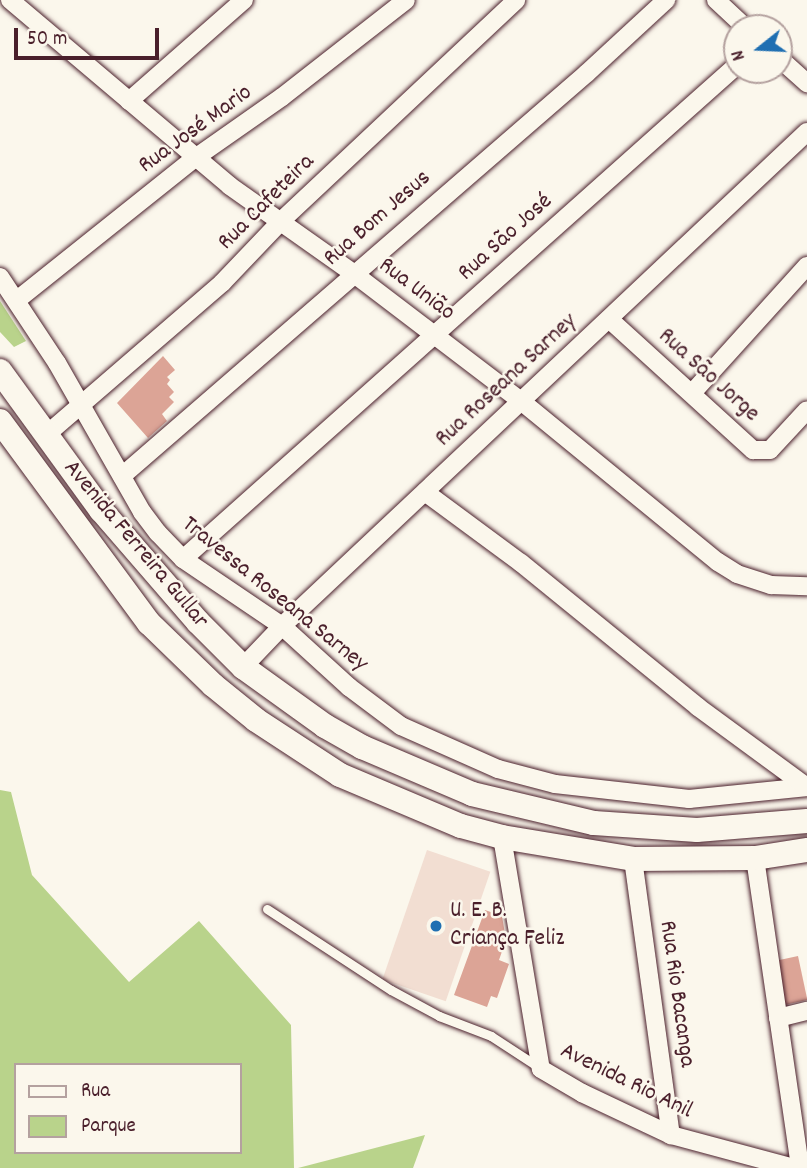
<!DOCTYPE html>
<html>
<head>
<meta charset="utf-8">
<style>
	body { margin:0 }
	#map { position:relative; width:807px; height:1168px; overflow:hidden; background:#fbf7ec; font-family:Dekko,sans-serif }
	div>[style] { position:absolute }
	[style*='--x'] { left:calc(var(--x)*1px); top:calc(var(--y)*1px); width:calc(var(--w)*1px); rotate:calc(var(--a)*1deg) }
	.built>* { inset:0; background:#f2ded2; transform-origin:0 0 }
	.green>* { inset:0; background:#b9d38b }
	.building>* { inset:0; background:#dca496; transform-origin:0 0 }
	.roads { filter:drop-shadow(0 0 2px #4a1f2b) drop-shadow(0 0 2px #4a1f2b) }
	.service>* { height:9px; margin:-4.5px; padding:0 4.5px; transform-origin:4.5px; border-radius:4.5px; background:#fbf7ec }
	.minor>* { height:18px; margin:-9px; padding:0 9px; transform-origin:9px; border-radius:9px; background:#fbf7ec }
	.secondary>* { height:24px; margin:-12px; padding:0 12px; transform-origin:12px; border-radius:12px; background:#fbf7ec }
	.dots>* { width:19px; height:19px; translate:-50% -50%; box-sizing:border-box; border:4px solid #fbf7ec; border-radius:50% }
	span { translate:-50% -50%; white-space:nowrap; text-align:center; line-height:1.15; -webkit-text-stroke:5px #fbf7ec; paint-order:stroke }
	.street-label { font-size:24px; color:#4a1f2b }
	.poi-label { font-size:24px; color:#4a1f2b }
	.left { translate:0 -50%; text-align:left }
	.legend { position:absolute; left:14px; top:1063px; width:228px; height:91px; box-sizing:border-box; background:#fbf7ec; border:2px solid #b4a19f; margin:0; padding:9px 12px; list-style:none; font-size:21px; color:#4a1f2b }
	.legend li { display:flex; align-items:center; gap:14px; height:35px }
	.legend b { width:35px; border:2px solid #b4a19f }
	.north { position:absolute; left:723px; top:14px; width:70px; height:70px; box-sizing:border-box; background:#fbf7ec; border:2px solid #b4a19f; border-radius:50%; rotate:252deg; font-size:19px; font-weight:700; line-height:28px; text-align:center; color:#4a1f2b }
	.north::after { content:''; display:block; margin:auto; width:24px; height:32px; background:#1f6fb2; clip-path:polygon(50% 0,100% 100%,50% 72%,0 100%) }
	.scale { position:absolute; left:14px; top:28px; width:145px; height:32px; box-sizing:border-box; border:4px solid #4a1f2b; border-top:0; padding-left:9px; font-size:21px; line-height:24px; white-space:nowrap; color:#4a1f2b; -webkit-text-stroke:5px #fbf7ec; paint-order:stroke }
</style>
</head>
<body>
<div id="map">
	<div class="built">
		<div style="left:427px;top:850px;width:67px;height:137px;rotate:19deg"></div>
	</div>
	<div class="green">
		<div style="clip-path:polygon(0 301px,26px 341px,14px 347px,0 332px)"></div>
		<div style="clip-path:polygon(evenodd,0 790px,11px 792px,32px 875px,129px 982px,199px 921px,291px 1025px,294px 1168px,0 1168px,0 790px,16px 1065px,240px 1065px,240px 1152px,16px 1152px,16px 1065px)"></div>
		<div style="clip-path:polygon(425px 1135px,413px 1168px,298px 1168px)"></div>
	</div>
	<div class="building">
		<div style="clip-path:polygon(163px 356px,175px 370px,167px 377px,170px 380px,167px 384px,174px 392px,169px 397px,174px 402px,162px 414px,167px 421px,148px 438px,117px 403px)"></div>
		<div style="clip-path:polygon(485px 910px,502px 916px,506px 940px,499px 960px,509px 964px,497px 998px,491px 996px,487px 1007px,454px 995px)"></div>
		<div style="left:798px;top:956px;width:45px;height:26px;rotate:78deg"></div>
	</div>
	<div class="roads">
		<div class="service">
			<div style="--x:267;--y:909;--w:148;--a:33.2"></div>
			<div style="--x:391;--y:990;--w:55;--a:28.4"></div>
			<div style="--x:439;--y:1016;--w:56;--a:21"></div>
			<div style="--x:491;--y:1036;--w:59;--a:33.1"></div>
		</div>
		<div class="minor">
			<div style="--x:10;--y:0;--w:288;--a:40.2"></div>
			<div style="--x:230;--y:186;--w:151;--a:35.3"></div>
			<div style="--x:353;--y:273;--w:211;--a:37.3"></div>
			<div style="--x:521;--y:401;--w:254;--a:39.3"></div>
			<div style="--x:718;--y:562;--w:22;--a:32"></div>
			<div style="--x:737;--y:574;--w:36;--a:18"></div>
			<div style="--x:771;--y:585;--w:36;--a:2"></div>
			<div style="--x:716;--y:0;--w:41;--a:43"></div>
			<div style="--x:779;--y:58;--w:38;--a:42"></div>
			<div style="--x:129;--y:101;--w:153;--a:-41.3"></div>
			<div style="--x:0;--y:277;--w:103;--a:56.5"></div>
			<div style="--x:57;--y:363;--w:172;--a:60.3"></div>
			<div style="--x:142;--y:512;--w:26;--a:53"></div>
			<div style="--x:158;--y:533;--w:36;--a:46"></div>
			<div style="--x:183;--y:559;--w:120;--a:34.1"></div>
			<div style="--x:282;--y:626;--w:91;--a:42.3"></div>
			<div style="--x:349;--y:687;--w:65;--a:36.9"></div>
			<div style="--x:401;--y:726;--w:106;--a:23.9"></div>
			<div style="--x:498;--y:769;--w:59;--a:14.7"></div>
			<div style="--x:555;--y:784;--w:135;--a:6.4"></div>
			<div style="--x:689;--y:799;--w:119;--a:-5.8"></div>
			<div style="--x:17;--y:300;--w:228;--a:-38.6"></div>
			<div style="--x:195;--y:158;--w:106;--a:-35"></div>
			<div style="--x:282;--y:97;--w:157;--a:-38"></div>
			<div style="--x:609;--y:319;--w:195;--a:42.3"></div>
			<div style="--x:753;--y:450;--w:17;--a:0"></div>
			<div style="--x:770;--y:450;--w:54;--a:-47.2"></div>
			<div style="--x:693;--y:392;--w:170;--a:-47.9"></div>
			<div style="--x:46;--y:435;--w:233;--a:-40.8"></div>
			<div style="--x:222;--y:283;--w:84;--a:-46.4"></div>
			<div style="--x:280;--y:222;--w:324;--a:-43.2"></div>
			<div style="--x:122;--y:476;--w:615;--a:-40.91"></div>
			<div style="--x:587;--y:73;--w:108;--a:-42.7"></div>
			<div style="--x:425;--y:492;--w:119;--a:36.5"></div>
			<div style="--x:521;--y:563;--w:228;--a:39.1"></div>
			<div style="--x:698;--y:707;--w:135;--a:36.3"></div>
			<div style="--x:183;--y:559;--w:742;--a:-41.72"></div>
			<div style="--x:243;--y:667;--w:57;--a:-46.4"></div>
			<div style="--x:282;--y:626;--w:721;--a:-43.26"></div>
			<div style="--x:502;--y:837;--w:235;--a:80.5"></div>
			<div style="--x:541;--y:1069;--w:48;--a:30.3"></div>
			<div style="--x:582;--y:1093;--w:98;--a:25.3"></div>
			<div style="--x:671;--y:1135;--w:127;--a:15"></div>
			<div style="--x:755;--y:858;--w:313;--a:81.7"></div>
			<div style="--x:633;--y:859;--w:279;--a:82.2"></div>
			<div style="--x:778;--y:1018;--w:30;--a:-14"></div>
		</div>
		<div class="secondary">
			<div style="--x:0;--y:371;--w:172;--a:54"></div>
			<div style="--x:101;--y:510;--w:148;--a:49.1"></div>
			<div style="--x:198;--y:622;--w:64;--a:45"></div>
			<div style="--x:243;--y:667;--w:101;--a:35.7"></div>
			<div style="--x:325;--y:726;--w:43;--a:29.6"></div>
			<div style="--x:362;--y:747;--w:120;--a:23.1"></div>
			<div style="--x:472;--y:794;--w:125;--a:13.4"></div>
			<div style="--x:594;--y:823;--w:103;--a:3.9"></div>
			<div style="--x:697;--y:830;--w:110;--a:-4.7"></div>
			<div style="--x:0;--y:421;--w:251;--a:53.6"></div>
			<div style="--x:149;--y:623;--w:89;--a:44.1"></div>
			<div style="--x:213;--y:685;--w:55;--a:39.1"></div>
			<div style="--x:256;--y:720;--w:100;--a:33.2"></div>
			<div style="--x:340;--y:775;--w:131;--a:22.9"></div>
			<div style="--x:461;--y:826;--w:42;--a:15"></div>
			<div style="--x:502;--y:837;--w:133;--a:9.5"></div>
			<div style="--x:633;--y:859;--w:122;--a:-0.5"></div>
			<div style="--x:755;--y:858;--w:53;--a:-8.7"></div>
		</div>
	</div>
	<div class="dots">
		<div style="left:436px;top:926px;background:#1f6fb2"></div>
	</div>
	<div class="street-label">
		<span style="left:196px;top:130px;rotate:-36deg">Rua José Mario</span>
		<span style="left:267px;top:203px;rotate:-45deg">Rua Cafeteira</span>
		<span style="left:378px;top:219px;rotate:-41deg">Rua Bom Jesus</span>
		<span style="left:506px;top:238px;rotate:-42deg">Rua São José</span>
		<span style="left:416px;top:290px;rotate:37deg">Rua União</span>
		<span style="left:708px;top:376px;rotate:42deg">Rua São Jorge</span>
		<span style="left:507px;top:381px;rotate:-43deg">Rua Roseana Sarney</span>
		<span style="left:135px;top:545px;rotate:50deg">Avenida Ferreira Gullar</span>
		<span style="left:274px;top:595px;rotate:39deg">Travessa Roseana Sarney</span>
		<span style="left:676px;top:994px;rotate:82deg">Rua Rio Bacanga</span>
		<span style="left:626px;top:1082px;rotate:26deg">Avenida Rio Anil</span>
	</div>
	<div class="poi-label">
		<span class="left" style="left:450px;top:926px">U. E. B.<br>Criança Feliz</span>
	</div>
	<ul class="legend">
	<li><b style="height:9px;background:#fbf7ec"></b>Rua</li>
	<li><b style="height:19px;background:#b9d38b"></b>Parque</li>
	</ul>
	<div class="north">N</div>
	<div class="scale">50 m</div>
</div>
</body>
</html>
